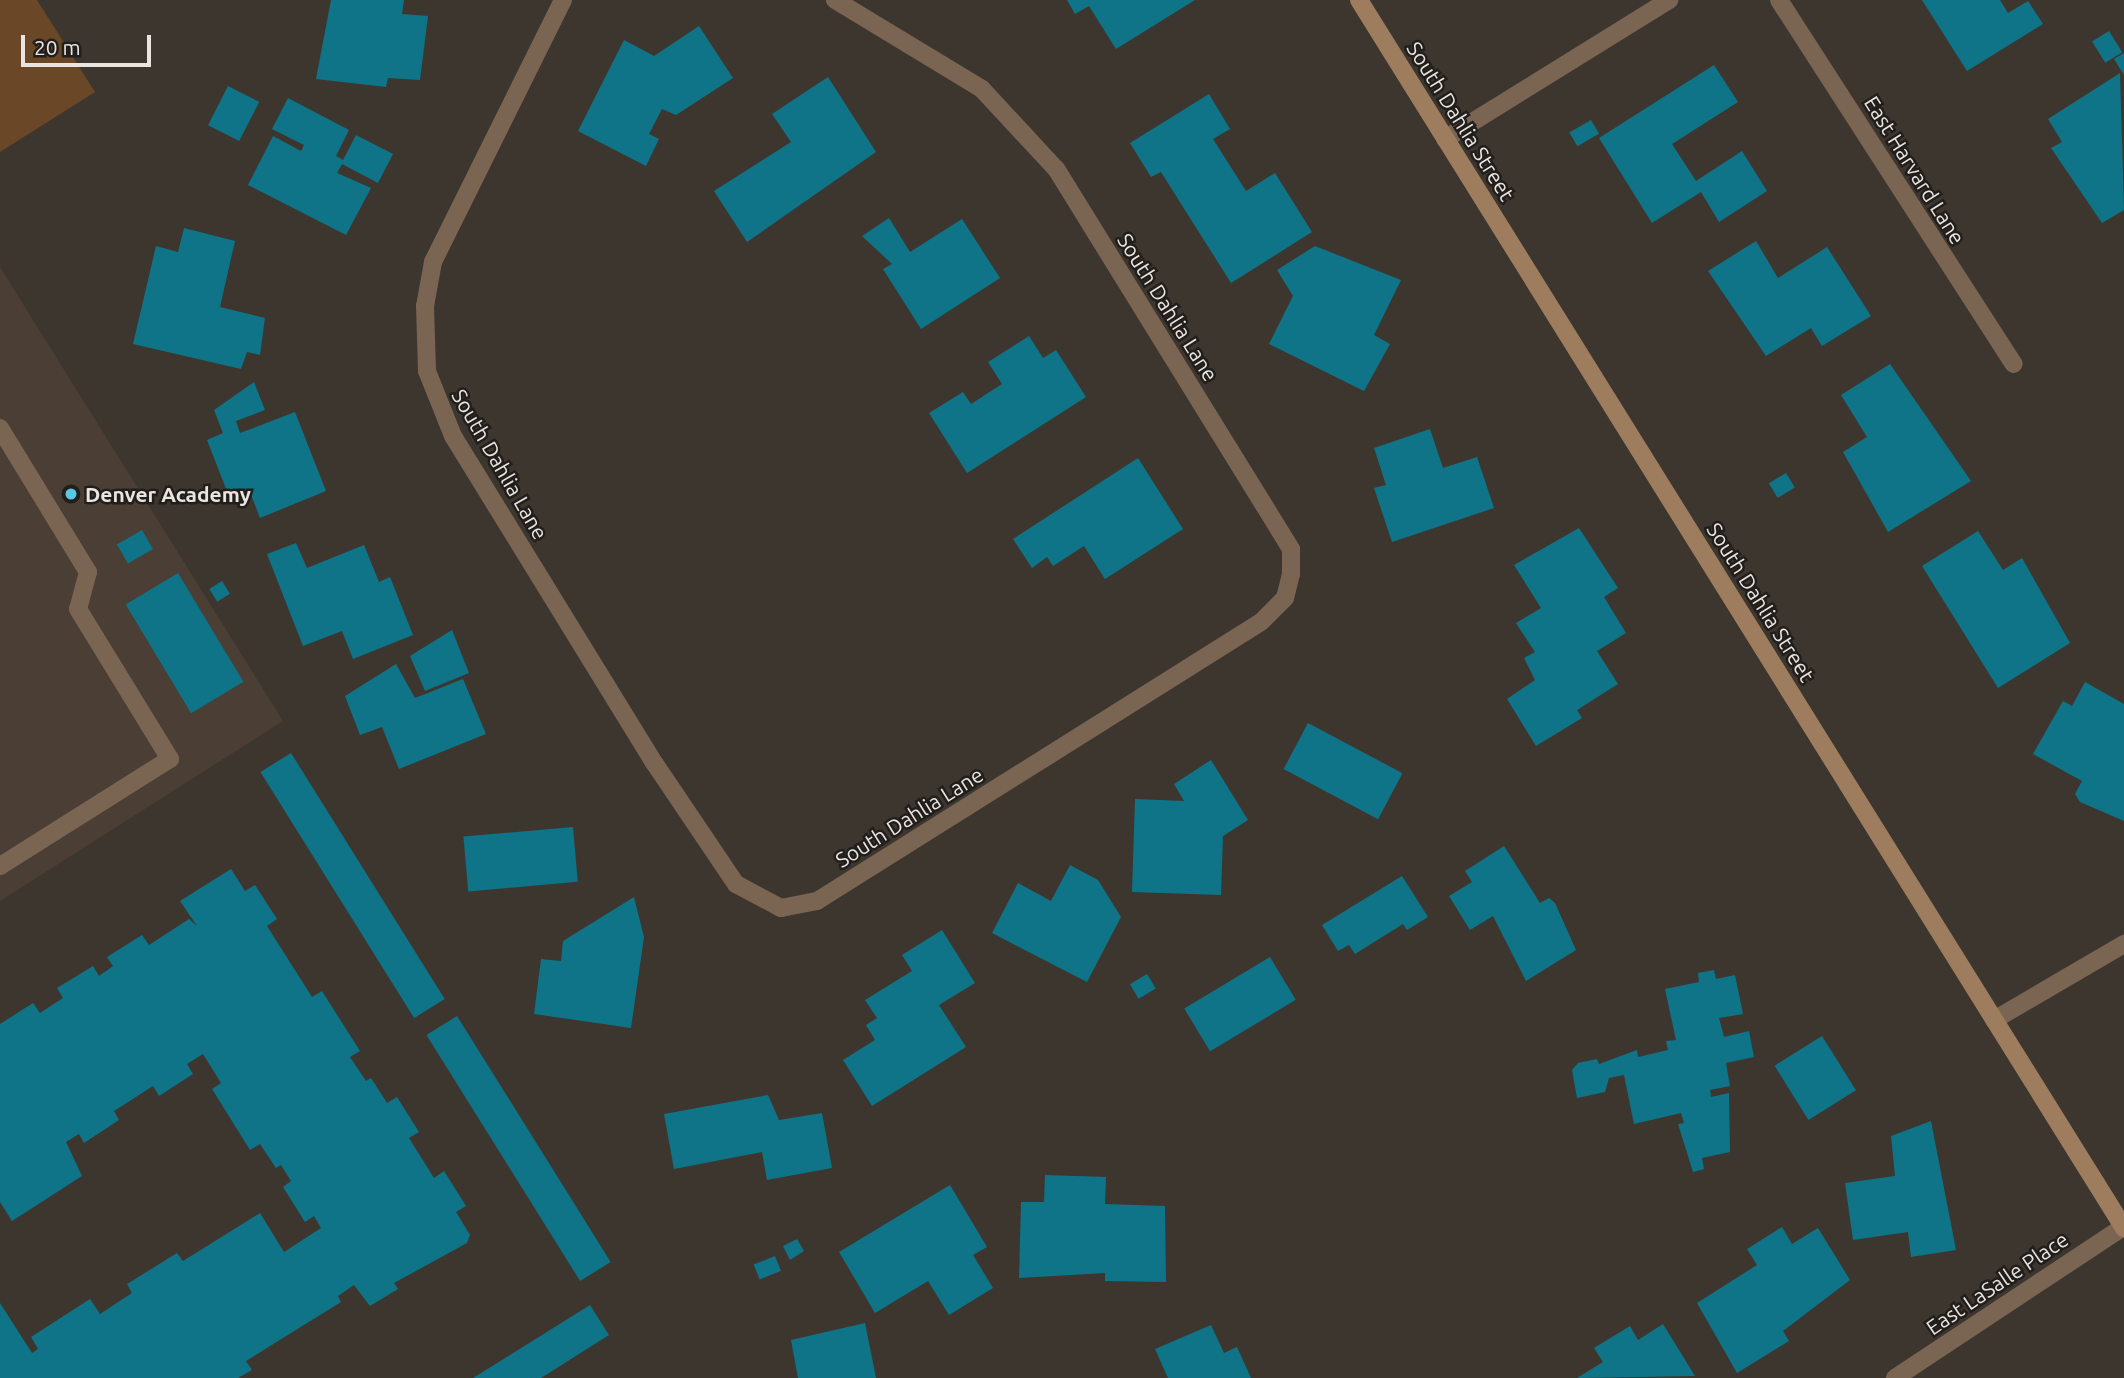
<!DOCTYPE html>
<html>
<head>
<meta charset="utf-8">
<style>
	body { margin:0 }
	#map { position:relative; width:2124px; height:1378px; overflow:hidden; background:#3d362f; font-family:Ubuntu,sans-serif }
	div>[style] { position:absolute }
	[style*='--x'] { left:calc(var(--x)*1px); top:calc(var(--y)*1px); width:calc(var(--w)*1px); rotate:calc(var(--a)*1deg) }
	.built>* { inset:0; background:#4b3e34 }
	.green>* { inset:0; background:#694727 }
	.building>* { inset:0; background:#0f7487; transform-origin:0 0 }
	.lane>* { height:18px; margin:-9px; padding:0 9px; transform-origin:9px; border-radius:9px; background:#7a6452 }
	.street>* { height:18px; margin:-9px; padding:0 9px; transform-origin:9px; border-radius:9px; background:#7a6452 }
	.secondary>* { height:18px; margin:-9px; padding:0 9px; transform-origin:9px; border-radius:9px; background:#9e7d5f }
	.dots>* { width:19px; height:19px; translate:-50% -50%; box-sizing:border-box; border:4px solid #211e1b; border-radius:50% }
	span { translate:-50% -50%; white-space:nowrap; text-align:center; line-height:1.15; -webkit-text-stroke:5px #211e1b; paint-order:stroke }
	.street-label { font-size:21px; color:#eae5e1 }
	.poi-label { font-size:21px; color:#eae5e1; font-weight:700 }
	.left { translate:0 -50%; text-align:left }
	.scale { position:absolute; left:21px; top:35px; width:130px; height:32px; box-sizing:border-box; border:4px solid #eae5e1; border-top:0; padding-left:9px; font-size:21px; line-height:24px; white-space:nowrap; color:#eae5e1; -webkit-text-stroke:5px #211e1b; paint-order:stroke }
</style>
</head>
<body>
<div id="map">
	<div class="built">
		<div style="clip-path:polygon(0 267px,283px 721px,0 901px)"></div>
	</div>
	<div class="green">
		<div style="clip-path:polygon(0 0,37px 0,95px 92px,0 152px)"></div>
	</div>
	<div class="building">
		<div style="clip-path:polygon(331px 0,404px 0,402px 14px,428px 16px,420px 80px,388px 78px,386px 87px,316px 79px)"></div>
		<div style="clip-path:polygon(1067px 0,1195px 0,1116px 49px,1089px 6px,1075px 14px)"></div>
		<div style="clip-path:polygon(1922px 0,2000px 0,2008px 13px,2028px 1px,2043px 24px,1967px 71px)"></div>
		<div style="clip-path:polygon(699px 26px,733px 78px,676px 115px,662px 109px,649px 134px,659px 139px,646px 166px,578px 131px,624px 40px,654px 56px)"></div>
		<div style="left:2109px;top:31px;width:25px;height:20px;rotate:58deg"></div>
		<div style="clip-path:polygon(2124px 53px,2124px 75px,2114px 59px)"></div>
		<div style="clip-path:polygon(1714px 65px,1738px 102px,1672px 144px,1696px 181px,1742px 151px,1767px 191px,1719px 222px,1701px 192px,1652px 223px,1599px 138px)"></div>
		<div style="clip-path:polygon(2120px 73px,2124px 210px,2102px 223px,2051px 148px,2062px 142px,2048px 119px)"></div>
		<div style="clip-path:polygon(828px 77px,876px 152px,747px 242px,714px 191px,791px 142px,772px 114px)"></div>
		<div style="left:228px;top:86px;width:35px;height:44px;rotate:27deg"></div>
		<div style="clip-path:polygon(1209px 94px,1230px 129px,1213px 139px,1246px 191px,1275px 173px,1312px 232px,1231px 283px,1161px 172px,1151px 177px,1130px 143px)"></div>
		<div style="clip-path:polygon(288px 98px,349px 130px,336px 156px,343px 160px,356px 135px,393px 154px,378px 183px,342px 164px,337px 173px,371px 188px,346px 235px,248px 185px,273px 136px,301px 151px,304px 145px,272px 129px)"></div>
		<div style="left:1591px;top:120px;width:16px;height:25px;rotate:60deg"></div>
		<div style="clip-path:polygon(889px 218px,910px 252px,962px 219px,1000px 278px,921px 329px,883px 269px,892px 264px,862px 236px)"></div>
		<div style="clip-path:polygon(184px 228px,235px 241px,220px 307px,265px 318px,260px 355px,247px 352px,241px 369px,133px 344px,156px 246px,178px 252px)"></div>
		<div style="clip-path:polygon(1756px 241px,1778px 278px,1827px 247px,1871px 316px,1822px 346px,1811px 328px,1766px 356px,1708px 271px)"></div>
		<div style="clip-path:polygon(1315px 246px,1401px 280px,1374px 335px,1390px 344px,1364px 391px,1269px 344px,1293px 296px,1277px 270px)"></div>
		<div style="clip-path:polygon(1029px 336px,1043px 358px,1056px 350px,1086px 397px,967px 473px,929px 413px,963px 392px,971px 404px,1002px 384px,988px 362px)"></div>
		<div style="clip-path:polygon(1890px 364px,1971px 481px,1888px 532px,1843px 452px,1867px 437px,1841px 395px)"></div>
		<div style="clip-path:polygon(254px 382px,265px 410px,236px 421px,240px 433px,295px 412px,326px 491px,260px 518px,250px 492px,230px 499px,207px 440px,223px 433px,214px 410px)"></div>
		<div style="clip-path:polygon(1430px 429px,1443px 468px,1477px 457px,1494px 508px,1392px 542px,1374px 488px,1386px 485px,1374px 448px)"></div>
		<div style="clip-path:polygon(1138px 458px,1183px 529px,1105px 579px,1084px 546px,1053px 566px,1047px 557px,1032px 568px,1013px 539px)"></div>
		<div style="left:1786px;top:473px;width:17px;height:20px;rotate:59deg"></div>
		<div style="clip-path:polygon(1579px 528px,1618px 588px,1604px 597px,1626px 633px,1597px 651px,1618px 684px,1577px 710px,1582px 718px,1536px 746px,1507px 699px,1535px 680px,1524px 658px,1535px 652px,1516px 623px,1541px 608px,1514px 565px)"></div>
		<div style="left:142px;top:530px;width:22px;height:29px;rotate:60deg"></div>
		<div style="clip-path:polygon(1978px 531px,2003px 570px,2022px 558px,2070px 643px,1998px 688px,1922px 566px)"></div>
		<div style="clip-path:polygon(296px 543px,307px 568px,364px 545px,379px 582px,390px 577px,413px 635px,353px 659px,342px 631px,303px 646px,267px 554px)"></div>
		<div style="left:178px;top:573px;width:127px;height:61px;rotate:59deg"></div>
		<div style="left:222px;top:581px;width:15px;height:15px;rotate:58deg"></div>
		<div style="clip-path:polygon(452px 630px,469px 673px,425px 691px,410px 656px)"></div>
		<div style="clip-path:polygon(396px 664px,415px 698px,463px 679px,486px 734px,399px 769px,382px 727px,360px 735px,345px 696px)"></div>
		<div style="clip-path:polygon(2085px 682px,2124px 704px,2124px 821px,2080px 802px,2075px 794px,2082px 781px,2033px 754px,2063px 701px,2072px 706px)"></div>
		<div style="left:1308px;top:723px;width:107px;height:52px;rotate:28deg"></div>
		<div style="left:291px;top:753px;width:290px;height:36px;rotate:58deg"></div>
		<div style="clip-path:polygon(1211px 760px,1248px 820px,1223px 836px,1221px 895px,1132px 892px,1135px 799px,1184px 801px,1174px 784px)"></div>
		<div style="left:573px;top:827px;width:55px;height:110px;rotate:85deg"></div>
		<div style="clip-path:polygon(1504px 846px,1540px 903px,1549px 898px,1555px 903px,1576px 950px,1526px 981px,1493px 916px,1470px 930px,1449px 896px,1472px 882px,1465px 871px)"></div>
		<div style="clip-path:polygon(1070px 865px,1098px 880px,1121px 917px,1087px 982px,992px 933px,1018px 883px,1051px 901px)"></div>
		<div style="clip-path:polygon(231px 869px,245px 891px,255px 885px,277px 919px,267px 926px,312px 997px,322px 991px,360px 1051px,350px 1057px,366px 1081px,371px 1078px,387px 1103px,397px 1097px,419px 1132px,409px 1138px,434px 1178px,444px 1171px,466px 1206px,456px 1212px,470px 1235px,467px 1243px,394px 1283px,398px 1289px,370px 1306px,354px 1285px,338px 1296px,341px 1302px,246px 1361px,252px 1370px,238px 1378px,0 1378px,0 1303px,32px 1353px,38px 1349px,31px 1337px,90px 1299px,100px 1314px,132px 1293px,127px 1284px,177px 1253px,183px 1261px,260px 1213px,284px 1252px,321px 1228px,314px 1216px,305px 1222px,283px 1187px,291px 1181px,281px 1165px,276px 1168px,260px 1144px,250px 1150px,212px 1089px,221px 1083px,203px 1054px,187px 1064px,193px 1074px,159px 1096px,153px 1086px,114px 1111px,119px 1120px,84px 1143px,79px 1134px,66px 1142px,82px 1176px,12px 1221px,0 1202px,0 1024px,33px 1003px,40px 1013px,63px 998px,57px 988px,93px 966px,99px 976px,113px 966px,107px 957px,142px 935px,149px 945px,189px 919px,197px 926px,180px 901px)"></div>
		<div style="clip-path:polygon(1402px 876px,1428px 917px,1407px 930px,1403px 924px,1355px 954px,1349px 945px,1338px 951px,1322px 925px)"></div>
		<div style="clip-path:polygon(634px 897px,644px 937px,631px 1028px,534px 1014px,541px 959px,561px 961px,563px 941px)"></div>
		<div style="clip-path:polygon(942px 930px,975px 983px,939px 1005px,966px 1047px,872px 1106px,843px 1060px,875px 1040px,866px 1025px,877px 1018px,865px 1000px,912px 971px,902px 955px)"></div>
		<div style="left:1270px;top:957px;width:50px;height:100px;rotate:59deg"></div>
		<div style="clip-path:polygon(1714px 970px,1716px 979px,1735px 975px,1743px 1014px,1719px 1018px,1724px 1037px,1749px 1031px,1754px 1057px,1726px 1063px,1730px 1086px,1710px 1090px,1711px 1097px,1729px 1093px,1730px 1152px,1702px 1158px,1704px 1169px,1693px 1172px,1678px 1124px,1684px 1123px,1681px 1113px,1634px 1124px,1624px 1075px,1609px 1078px,1605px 1092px,1577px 1098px,1572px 1070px,1578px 1063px,1597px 1059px,1599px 1064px,1637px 1050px,1638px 1057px,1668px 1050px,1666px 1041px,1676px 1040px,1665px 989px,1699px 982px,1698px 973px)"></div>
		<div style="left:1147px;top:974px;width:17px;height:20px;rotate:59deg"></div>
		<div style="left:457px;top:1016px;width:290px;height:36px;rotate:58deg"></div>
		<div style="left:1822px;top:1036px;width:64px;height:56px;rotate:58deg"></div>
		<div style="clip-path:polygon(768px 1095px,779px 1120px,822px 1113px,832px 1168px,767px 1180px,762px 1152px,674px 1169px,664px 1114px)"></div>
		<div style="clip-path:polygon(1931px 1121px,1956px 1250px,1911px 1257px,1908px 1232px,1853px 1240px,1845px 1183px,1895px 1176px,1891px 1136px)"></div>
		<div style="clip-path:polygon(1045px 1175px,1106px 1177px,1105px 1204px,1165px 1206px,1166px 1282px,1105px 1281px,1105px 1273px,1019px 1278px,1021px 1202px,1044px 1202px)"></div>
		<div style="clip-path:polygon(950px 1185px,987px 1247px,973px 1255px,993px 1288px,949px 1315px,928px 1281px,875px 1313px,839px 1252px)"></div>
		<div style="clip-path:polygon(1782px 1227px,1792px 1244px,1818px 1228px,1850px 1280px,1783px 1331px,1789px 1341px,1737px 1373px,1697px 1303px,1757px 1265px,1747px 1249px)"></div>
		<div style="clip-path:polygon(797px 1239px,804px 1251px,790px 1260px,783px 1246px)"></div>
		<div style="left:775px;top:1256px;width:16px;height:23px;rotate:68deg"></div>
		<div style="clip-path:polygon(590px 1305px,609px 1335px,541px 1378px,473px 1378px)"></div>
		<div style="clip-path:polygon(865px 1323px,876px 1378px,798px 1378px,791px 1340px)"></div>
		<div style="clip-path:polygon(1663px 1324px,1695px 1376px,1577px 1378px,1603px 1362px,1594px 1348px,1630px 1326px,1638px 1340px)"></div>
		<div style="clip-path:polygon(1211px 1325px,1224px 1353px,1237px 1347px,1251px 1378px,1168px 1378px,1155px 1349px)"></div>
	</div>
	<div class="lane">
		<div style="--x:0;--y:428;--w:169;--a:58.6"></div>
		<div style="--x:88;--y:572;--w:38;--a:105"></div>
		<div style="--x:78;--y:609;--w:176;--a:58.5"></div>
		<div style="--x:170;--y:759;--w:201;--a:147.8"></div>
	</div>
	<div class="street">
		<div style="--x:563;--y:0;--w:292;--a:116.4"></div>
		<div style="--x:433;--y:262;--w:45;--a:100.3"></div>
		<div style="--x:425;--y:306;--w:65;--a:88.2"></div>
		<div style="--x:427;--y:371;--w:70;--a:68.2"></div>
		<div style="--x:453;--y:436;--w:385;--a:58.4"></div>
		<div style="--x:655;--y:764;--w:145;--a:56"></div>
		<div style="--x:736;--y:884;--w:51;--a:28.1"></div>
		<div style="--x:781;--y:908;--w:37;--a:-11"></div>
		<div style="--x:817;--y:901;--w:524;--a:-32.14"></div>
		<div style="--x:1261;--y:622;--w:34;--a:-45"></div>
		<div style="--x:1285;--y:598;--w:25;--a:-76"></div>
		<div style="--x:1291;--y:574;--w:25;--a:-90"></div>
		<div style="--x:1291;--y:549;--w:447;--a:-121.7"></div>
		<div style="--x:1056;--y:169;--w:109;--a:-132.8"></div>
		<div style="--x:982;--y:89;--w:172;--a:-148.8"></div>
		<div style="--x:1779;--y:0;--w:433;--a:57.2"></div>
		<div style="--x:1445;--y:139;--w:264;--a:-31.8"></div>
		<div style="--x:1994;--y:1020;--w:151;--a:-30.3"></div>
		<div style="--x:1895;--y:1378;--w:273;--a:-33.5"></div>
	</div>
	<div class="secondary">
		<div style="--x:1359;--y:0;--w:1447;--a:58.08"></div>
	</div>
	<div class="dots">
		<div style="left:71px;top:494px;background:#57c9e2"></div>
	</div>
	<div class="street-label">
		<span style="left:1461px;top:121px;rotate:58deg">South Dahlia Street</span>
		<span style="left:1915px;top:170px;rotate:58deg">East Harvard Lane</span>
		<span style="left:1168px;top:307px;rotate:58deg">South Dahlia Lane</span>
		<span style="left:500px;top:464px;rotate:60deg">South Dahlia Lane</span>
		<span style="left:1761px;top:602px;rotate:58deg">South Dahlia Street</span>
		<span style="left:909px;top:817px;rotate:-32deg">South Dahlia Lane</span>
		<span style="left:1997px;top:1283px;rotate:-34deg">East LaSalle Place</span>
	</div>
	<div class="poi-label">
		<span class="left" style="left:85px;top:494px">Denver Academy</span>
	</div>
	<div class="scale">20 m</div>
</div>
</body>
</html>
